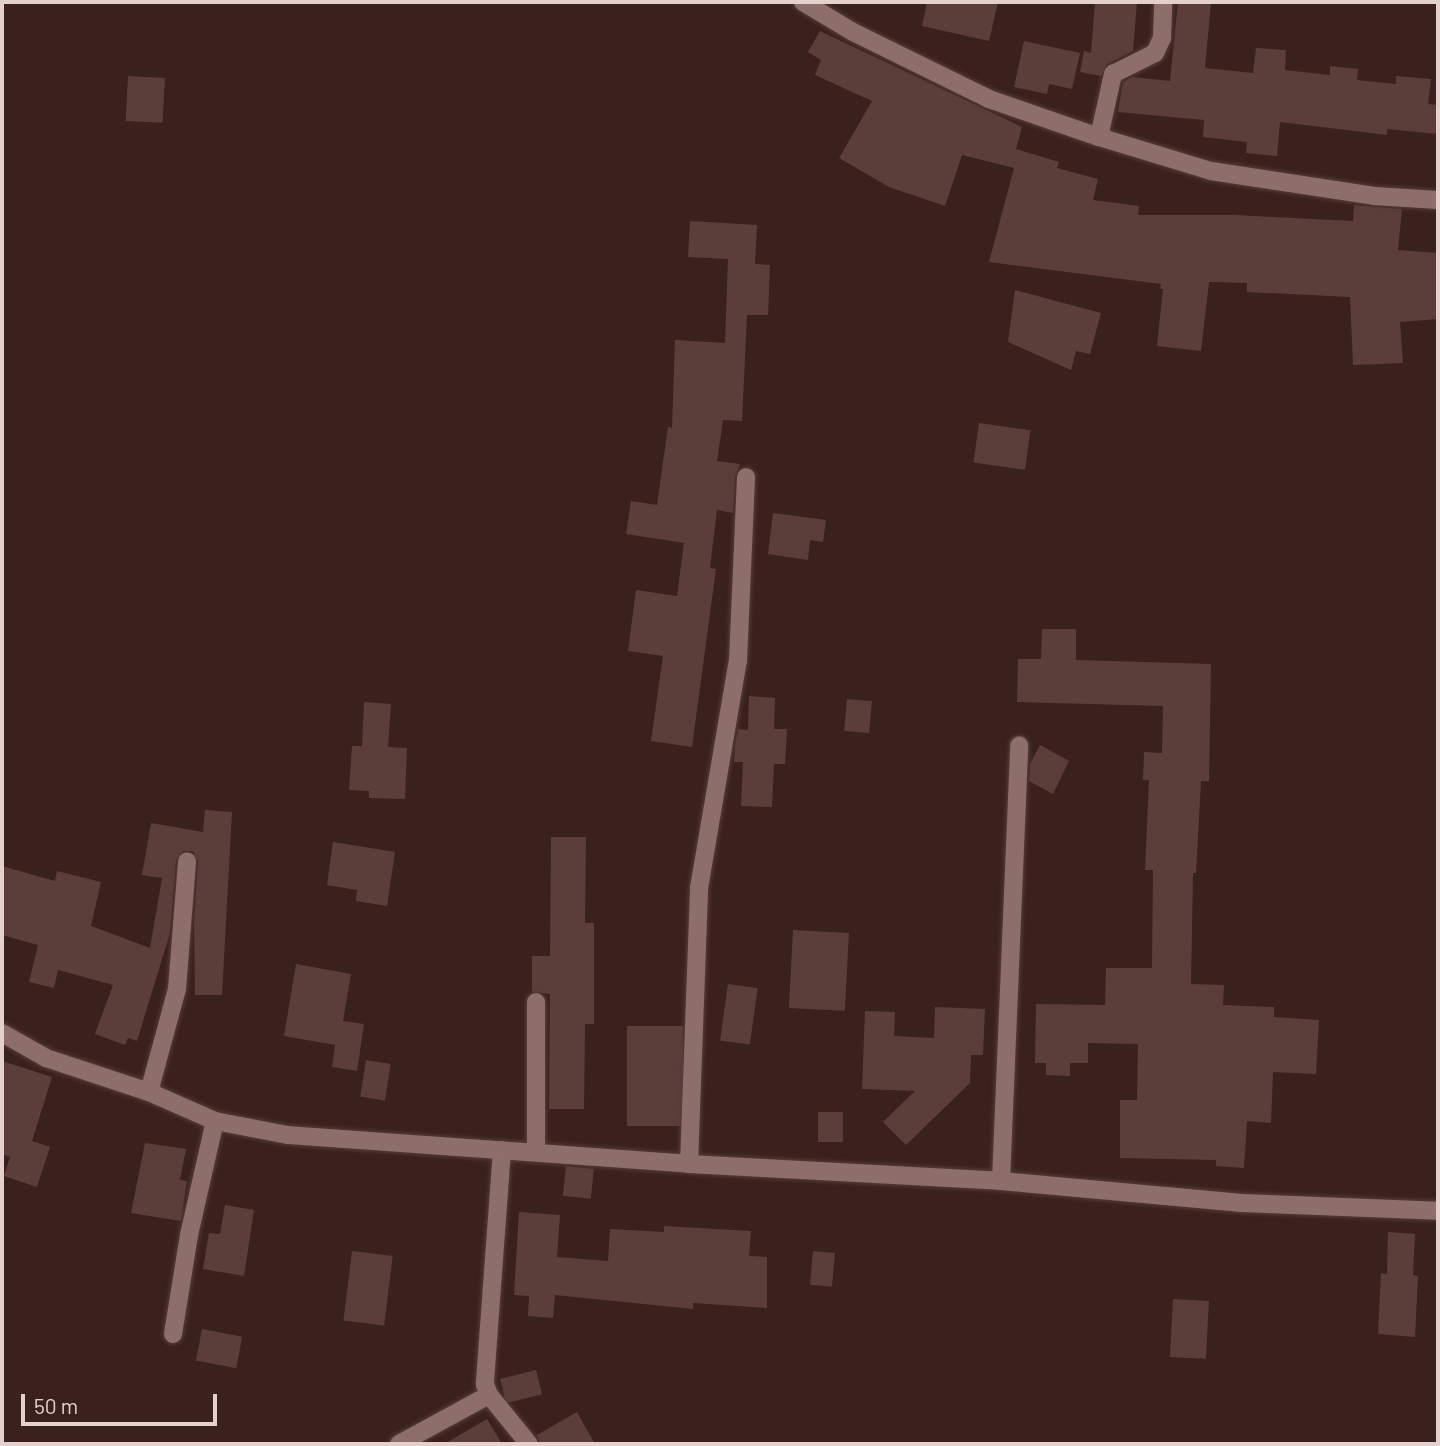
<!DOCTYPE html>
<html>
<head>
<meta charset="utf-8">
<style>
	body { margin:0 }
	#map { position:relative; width:1440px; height:1446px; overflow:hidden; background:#3b211d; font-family:Barlow,sans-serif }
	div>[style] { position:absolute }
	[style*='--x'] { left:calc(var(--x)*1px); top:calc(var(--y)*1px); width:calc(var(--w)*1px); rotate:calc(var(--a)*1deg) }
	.building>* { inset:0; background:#5b3e3a; transform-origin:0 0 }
	.roads { filter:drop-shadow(0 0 2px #543d3b) drop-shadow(0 0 2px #543d3b) }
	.minor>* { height:18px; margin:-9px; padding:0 9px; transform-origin:9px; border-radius:9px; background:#8e6e6a }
	.tertiary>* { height:18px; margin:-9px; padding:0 9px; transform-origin:9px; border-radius:9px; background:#8e6e6a }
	span { translate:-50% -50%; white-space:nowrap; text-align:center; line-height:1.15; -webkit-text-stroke:5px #3b211d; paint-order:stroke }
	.frame { position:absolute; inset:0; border:4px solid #e4d1ce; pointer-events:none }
	.scale { position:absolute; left:21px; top:1394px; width:196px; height:32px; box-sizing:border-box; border:4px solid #e4d1ce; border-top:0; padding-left:9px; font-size:21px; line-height:24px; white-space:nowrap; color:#e4d1ce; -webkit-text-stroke:5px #3b211d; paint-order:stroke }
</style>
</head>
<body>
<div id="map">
	<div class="building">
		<div style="clip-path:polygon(927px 2px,998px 2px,989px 41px,922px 26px)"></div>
		<div style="clip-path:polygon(1095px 2px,1137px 2px,1133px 51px,1107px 64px,1101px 76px,1080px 72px,1084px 51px,1091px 53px)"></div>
		<div style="clip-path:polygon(1178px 2px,1211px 2px,1205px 68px,1253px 73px,1256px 48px,1286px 50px,1285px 70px,1330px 75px,1330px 66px,1358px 69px,1357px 80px,1396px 84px,1396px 76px,1431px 79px,1428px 104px,1438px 105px,1438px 134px,1387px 129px,1387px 135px,1280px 122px,1277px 156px,1246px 153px,1247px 142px,1203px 137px,1204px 120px,1118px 112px,1123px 82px,1132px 77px,1170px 81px)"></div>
		<div style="clip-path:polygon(820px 31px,1022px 127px,1016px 149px,1059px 162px,1057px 168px,1098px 179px,1093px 200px,1139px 206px,1138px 215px,1235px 215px,1353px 221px,1354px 205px,1402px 209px,1398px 250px,1438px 253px,1438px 319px,1400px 322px,1403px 363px,1353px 365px,1350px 297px,1247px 292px,1247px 283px,1209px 282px,1201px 351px,1157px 346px,1163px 289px,1160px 289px,1161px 284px,989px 262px,1014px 168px,962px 155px,945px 206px,889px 187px,839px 158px,872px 101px,815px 75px,821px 60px,808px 52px)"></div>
		<div style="clip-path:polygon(1024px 41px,1080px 53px,1072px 89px,1049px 84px,1047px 94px,1014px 87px)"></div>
		<div style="left:128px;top:76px;width:37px;height:45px;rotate:3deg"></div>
		<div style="clip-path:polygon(690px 221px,757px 225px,755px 264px,770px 265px,768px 315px,747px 315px,742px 421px,723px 420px,717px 461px,740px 464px,735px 477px,733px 513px,717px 510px,710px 568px,716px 569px,692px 747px,651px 741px,663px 656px,628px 651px,636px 590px,677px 596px,684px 543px,626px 534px,631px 501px,657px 505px,668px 427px,672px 428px,675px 340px,725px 343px,728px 259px,688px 257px)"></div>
		<div style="clip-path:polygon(1015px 290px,1101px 313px,1090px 354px,1076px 351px,1071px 370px,1008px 342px)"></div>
		<div style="left:979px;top:423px;width:52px;height:40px;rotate:8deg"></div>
		<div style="clip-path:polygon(773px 513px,826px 520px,823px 542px,810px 540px,808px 560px,768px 554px)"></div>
		<div style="clip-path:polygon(1042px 629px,1076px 629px,1076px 660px,1211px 664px,1209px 781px,1201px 781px,1196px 873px,1193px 873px,1191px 984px,1224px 985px,1223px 1005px,1274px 1007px,1274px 1017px,1319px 1020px,1316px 1074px,1273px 1072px,1271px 1123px,1247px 1121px,1244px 1168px,1216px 1166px,1216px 1160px,1120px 1158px,1120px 1100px,1137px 1100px,1138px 1044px,1088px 1043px,1088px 1063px,1070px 1063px,1070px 1076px,1046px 1075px,1046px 1063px,1035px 1063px,1036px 1004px,1105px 1005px,1106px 968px,1152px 968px,1153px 870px,1145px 870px,1149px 780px,1143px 780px,1144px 752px,1162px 753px,1163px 706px,1017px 702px,1018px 659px,1041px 659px)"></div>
		<div style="clip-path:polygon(749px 696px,775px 698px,774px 729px,787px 729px,785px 764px,774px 764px,772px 807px,741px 806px,743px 762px,734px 762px,735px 745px,738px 729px,748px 730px)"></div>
		<div style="left:847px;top:699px;width:25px;height:32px;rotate:5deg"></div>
		<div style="clip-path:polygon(364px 702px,391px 704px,388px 747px,407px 748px,405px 799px,369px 798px,369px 791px,349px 790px,352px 746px,362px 746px)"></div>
		<div style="clip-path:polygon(1040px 745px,1069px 761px,1053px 794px,1029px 781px,1030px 764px)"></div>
		<div style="clip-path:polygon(205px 810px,232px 812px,222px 995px,195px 995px,194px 923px,198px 861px,193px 851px,183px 851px,176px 860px,170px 933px,137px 1041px,128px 1038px,125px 1045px,95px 1034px,113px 985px,58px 970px,54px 988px,29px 982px,38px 945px,2px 935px,2px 866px,55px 881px,57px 871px,101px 882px,91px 926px,150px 948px,162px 878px,142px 875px,151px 823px,203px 832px)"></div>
		<div style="clip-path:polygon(551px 837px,586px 837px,585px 923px,594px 923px,594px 1024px,585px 1024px,584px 1109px,549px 1109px,550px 994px,532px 992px,532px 956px,550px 956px)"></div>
		<div style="clip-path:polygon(333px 842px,395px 852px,387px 906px,356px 901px,357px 890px,327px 885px)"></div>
		<div style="left:793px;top:930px;width:56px;height:78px;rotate:3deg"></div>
		<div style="clip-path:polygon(296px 964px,351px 974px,343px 1021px,364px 1024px,357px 1071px,332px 1067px,335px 1045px,284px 1036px)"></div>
		<div style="left:728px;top:984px;width:30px;height:57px;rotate:8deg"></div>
		<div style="clip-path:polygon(935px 1007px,985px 1009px,983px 1055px,971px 1055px,970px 1083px,906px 1145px,883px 1122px,915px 1091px,862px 1089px,865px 1011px,895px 1012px,894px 1036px,934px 1038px)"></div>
		<div style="left:627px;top:1026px;width:56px;height:100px"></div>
		<div style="left:366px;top:1060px;width:25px;height:37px;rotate:9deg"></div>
		<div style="clip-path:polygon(2px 1061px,52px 1077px,32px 1141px,50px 1147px,37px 1187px,4px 1176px,10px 1157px,2px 1154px)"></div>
		<div style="left:818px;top:1112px;width:25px;height:30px"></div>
		<div style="clip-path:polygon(145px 1143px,186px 1149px,180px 1180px,187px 1181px,181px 1221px,131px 1213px)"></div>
		<div style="left:566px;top:1166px;width:28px;height:30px;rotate:6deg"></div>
		<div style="clip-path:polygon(225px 1205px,254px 1210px,244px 1276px,203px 1269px,209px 1233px,220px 1234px)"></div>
		<div style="clip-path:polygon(519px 1212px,560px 1215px,557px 1257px,608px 1261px,610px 1229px,664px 1232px,664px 1226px,751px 1231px,749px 1256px,767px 1257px,767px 1308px,693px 1303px,693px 1309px,555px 1295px,553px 1318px,528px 1316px,529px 1296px,514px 1295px)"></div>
		<div style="clip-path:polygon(1388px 1232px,1415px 1234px,1413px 1275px,1418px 1276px,1415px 1337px,1378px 1334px,1381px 1273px,1387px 1274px)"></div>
		<div style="left:352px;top:1251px;width:41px;height:70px;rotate:7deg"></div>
		<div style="left:813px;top:1251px;width:22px;height:34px;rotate:5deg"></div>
		<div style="left:1173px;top:1299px;width:36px;height:58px;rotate:3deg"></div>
		<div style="left:202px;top:1329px;width:41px;height:32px;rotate:11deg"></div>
		<div style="left:536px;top:1370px;width:25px;height:37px;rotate:76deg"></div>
		<div style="clip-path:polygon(577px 1412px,595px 1444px,540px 1444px,537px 1435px)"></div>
		<div style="clip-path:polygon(487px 1419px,502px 1444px,444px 1444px)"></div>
	</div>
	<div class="roads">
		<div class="minor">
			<div style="--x:803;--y:2;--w:58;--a:31"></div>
			<div style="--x:853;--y:32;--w:152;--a:26.2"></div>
			<div style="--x:989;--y:99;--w:116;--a:19.1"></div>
			<div style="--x:1099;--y:137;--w:117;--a:16.9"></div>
			<div style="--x:1211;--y:171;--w:165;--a:8.7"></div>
			<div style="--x:1374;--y:196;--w:64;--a:3.6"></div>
			<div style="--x:1099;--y:137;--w:65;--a:-77.5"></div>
			<div style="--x:1113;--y:74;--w:47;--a:-26.6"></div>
			<div style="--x:1155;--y:53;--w:17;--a:-65"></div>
			<div style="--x:1162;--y:38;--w:36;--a:-88"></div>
			<div style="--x:149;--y:1092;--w:107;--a:-74.8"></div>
			<div style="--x:177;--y:989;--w:128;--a:-85.5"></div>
			<div style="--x:502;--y:1150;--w:235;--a:94.2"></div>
			<div style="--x:485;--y:1384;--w:12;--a:70"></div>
			<div style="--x:489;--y:1395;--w:63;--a:50.8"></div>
			<div style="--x:536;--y:1152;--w:150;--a:-90"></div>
			<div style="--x:689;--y:1164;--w:276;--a:-87.9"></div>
			<div style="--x:699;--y:888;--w:230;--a:-80.3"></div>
			<div style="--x:738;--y:661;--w:184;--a:-87.5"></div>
			<div style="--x:1001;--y:1181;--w:436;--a:-87.6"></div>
			<div style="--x:173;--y:1334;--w:100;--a:-80.8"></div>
			<div style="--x:189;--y:1235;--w:117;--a:-77.2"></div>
			<div style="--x:399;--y:1444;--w:102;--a:-28.6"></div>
		</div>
		<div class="tertiary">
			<div style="--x:2;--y:1033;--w:51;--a:29.6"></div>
			<div style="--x:46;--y:1058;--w:108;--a:18.3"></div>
			<div style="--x:149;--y:1092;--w:72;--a:23.7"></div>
			<div style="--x:215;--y:1121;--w:74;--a:10.9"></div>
			<div style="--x:288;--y:1135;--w:402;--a:4.1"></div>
			<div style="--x:689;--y:1164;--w:312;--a:3.1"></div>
			<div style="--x:1001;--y:1181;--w:242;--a:5.2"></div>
			<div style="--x:1242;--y:1203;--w:196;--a:2.3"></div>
		</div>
	</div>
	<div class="frame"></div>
	<div class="scale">50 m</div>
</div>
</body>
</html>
